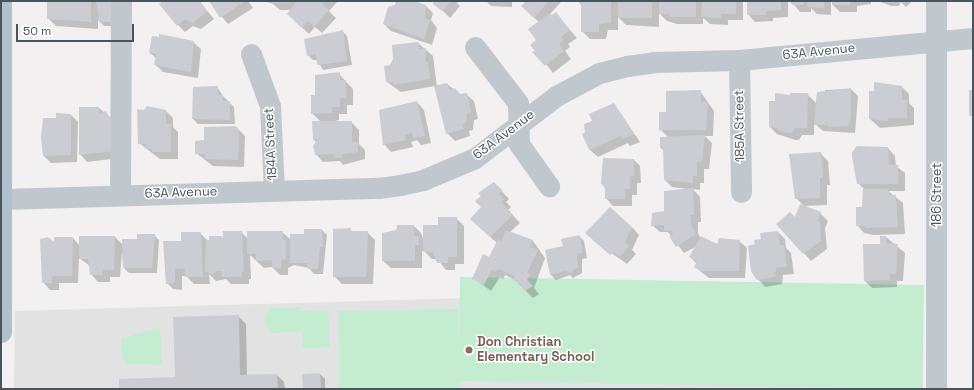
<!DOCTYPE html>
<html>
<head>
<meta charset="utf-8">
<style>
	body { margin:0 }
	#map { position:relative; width:974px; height:390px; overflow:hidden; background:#f2f0f1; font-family:"Space Grotesk",sans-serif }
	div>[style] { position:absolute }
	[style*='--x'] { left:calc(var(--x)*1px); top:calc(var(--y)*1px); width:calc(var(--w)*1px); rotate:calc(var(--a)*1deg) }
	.education>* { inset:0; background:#e3e2e2 }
	.green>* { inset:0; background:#c3ecd1; transform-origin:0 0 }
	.shadow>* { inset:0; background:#0003 }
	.building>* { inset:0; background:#cbcdd2; transform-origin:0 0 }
	.minor>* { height:21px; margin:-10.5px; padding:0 10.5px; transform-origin:10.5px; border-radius:10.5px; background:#c0c8ce }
	.major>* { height:22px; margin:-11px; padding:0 11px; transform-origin:11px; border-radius:11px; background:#b2c0cd }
	.dots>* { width:11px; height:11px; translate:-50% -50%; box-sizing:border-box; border:2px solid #fff; border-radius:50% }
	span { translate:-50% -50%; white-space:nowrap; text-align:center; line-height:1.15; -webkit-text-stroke:3px #fff; paint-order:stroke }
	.street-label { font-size:13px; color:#4a545c }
	.education-label { font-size:13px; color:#785e54; font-weight:700 }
	.left { translate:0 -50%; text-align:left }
	.frame { position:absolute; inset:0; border:2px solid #4a545c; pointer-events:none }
	.scale { position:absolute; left:16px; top:24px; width:118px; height:18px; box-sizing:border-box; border:2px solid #4a545c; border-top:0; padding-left:5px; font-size:12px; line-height:14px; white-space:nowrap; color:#4a545c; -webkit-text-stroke:3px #fff; paint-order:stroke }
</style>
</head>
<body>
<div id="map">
	<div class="education">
		<div style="clip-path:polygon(924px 285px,923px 389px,14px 389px,15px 311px)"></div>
	</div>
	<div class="green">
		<div style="left:924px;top:285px;width:104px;height:464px;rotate:91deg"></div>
		<div style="clip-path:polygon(300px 307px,300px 311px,328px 310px,330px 347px,302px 348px,302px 332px,272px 333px,262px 320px,271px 308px)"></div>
		<div style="left:458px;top:309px;width:80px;height:120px;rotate:89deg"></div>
		<div style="clip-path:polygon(160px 327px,162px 365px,128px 364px,122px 358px,121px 339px)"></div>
	</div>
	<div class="shadow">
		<div style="clip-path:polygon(48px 1px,119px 1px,119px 26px,104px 26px,98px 20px,98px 29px,56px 26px,48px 18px)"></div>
		<div style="clip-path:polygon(165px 1px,199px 1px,214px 19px,201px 29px,193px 26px,185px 32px,178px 25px)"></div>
		<div style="clip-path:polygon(209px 1px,248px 1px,253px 8px,228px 24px)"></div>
		<div style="clip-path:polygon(264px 1px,338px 1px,329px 11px,336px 18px,322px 33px,315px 27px,309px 34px,295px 21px,291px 10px,280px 10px,273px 4px)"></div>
		<div style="clip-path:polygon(397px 1px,410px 1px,426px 6px,433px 13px,431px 20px,437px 28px,432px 45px,391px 31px,384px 24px)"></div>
		<div style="clip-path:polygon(433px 1px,459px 1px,457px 3px,460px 6px,450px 18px)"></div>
		<div style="clip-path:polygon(486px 1px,512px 1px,512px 7px,491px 6px)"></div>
		<div style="clip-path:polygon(527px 1px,562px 1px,550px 14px,553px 16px,556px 14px,577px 38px,568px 44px,570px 47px,565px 51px,571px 59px,553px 73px,536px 51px,539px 22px,530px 14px)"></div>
		<div style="clip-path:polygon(578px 1px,743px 1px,743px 20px,728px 20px,728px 25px,710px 24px,703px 18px,703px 24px,677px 24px,667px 21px,659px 13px,659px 27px,626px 25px,618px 17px,618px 30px,608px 30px,606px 39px,590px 39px,582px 31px,582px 6px)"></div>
		<div style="clip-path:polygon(749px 1px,788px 1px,788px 17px,773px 18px,773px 21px,755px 22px,748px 14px)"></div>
		<div style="clip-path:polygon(791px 1px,831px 1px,831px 15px,817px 14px,811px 8px,811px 12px,800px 12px)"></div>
		<div style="clip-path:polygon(833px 1px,871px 1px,871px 4px,857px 6px,857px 12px,840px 12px,833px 5px)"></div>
		<div style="clip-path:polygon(878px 1px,912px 1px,906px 7px,901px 2px,899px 6px,891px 6px)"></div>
		<div style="clip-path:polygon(342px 31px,347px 36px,352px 65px,323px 70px,317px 60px,313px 60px,308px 55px)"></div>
		<div style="clip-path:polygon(193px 42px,201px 49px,198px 78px,163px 72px,156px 65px,157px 59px,150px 53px)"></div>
		<div style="clip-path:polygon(418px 43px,433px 56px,437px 87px,447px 84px,461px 95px,466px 94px,474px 101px,478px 119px,474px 120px,473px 130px,469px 131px,470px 136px,455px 141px,447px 133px,435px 86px,401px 92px,387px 82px,390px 66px)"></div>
		<div style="clip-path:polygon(339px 74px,353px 89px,353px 105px,347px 105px,347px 114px,339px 114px,339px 120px,331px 122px,351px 122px,359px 130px,359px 144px,365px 150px,365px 159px,343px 165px,340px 161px,323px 162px,316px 154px,317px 143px,314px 140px,321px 122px,312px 113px,316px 96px)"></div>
		<div style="clip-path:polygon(217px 87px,223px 96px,234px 107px,235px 124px,198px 124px,193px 119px)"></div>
		<div style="clip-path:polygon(902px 87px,909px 94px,909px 103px,914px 108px,914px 125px,880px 128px,870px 119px)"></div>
		<div style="clip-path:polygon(851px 89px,858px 96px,855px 133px,823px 131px,814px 123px,814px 135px,802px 135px,799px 140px,795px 140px,777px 134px,770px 127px,776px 102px,807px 94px,816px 103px,817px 94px,825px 92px,825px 90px)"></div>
		<div style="clip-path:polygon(700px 91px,714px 111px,713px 136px,705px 136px,712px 143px,709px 169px,704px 169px,704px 183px,700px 183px,700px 190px,693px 189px,700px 197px,701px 222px,698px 222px,698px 233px,701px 239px,718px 245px,739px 241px,747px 248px,745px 278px,709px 278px,695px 267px,697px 264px,690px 257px,697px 246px,684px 253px,668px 232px,660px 232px,652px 225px,688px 189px,672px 187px,665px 180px,664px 151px,661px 148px,669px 138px,660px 129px,667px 113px)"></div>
		<div style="clip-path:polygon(417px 102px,424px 110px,431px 143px,421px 145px,417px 140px,411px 142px,413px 147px,391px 152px,384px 144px)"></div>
		<div style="clip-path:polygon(614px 104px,640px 142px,630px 146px,628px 143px,598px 157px,590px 150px,583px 135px,593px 121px)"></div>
		<div style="clip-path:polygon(99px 108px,111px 118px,120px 158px,87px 162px,80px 154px)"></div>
		<div style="clip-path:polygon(166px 111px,173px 118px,173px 127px,178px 132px,178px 159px,160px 159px,139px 143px)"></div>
		<div style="clip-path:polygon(70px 114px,78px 122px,77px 162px,51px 163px,44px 156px,57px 119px)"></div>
		<div style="clip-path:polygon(238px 129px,245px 136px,244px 167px,213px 166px,196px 153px,205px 141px)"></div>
		<div style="clip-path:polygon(888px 148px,895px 156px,896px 166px,905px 173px,905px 191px,888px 191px,903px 203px,905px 234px,873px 235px,864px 233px,857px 225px,863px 208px,864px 189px,858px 183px)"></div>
		<div style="clip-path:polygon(820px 153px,828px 161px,830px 185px,827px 185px,827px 205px,804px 206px,796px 198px)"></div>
		<div style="clip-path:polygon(604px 159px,633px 159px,640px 166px,641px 183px,637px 183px,637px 195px,632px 195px,632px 206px,613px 206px,606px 198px)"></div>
		<div style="clip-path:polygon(494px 183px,509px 199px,506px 202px,511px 207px,508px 210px,520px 223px,510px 232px,533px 241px,545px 258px,534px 288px,539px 294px,533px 298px,514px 279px,505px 275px,503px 279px,500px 277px,491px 291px,473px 278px,489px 258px,497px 243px,478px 226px,483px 207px)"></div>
		<div style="clip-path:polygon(820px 213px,828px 221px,825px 228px,827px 249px,811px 261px,778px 224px)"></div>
		<div style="clip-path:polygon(456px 218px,464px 226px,464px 264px,455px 264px,455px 270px,446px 270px,437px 259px,432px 259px,424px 251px,422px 251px,422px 268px,391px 268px,383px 261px,398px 226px,414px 226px,421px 233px,424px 242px,439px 226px)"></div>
		<div style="clip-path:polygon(632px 227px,639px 235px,632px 250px,636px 254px,627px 264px,593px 240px)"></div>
		<div style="clip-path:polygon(350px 229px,353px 232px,367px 232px,375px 240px,373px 284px,342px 284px,334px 276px)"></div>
		<div style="clip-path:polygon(322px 230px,327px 235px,323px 274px,314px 274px,309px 268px,294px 265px,288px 268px,288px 275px,280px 275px,272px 267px,264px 268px,250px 255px,251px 279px,249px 279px,249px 284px,231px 284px,226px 279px,216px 281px,209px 274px,210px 284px,194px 284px,186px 276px,182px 276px,182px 290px,173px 289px,166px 282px,164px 242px,182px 242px,200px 233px,208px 241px,222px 237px,224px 240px,241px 232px,248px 239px,282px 232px,291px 240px)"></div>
		<div style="clip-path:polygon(778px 232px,785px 239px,786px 248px,791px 253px,794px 274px,783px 275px,782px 284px,765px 287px,758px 279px,756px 245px)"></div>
		<div style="clip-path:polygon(154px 235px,159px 240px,157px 273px,129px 273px,124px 268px,122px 252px,120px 277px,110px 277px,110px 282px,98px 282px,91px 274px,90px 266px,79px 258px,78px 283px,59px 283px,59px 290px,50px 290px,43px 282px,55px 243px,73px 238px,80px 246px,115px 237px,123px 245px)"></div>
		<div style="clip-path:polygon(579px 236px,584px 241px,587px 258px,582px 259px,582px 273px,573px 278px,570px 275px,556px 280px,551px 275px,564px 247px)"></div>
		<div style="clip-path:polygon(881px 237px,886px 237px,905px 253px,903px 281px,897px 281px,897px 287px,872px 288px,865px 281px,864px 245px,881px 245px)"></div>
		<div style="clip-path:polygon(238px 316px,246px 324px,247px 376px,277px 375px,284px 382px,285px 389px,120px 389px,176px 378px)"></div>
		<div style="clip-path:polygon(320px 374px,325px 379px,325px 389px,304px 389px)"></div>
	</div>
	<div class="building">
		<div style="clip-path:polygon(47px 1px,91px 1px,91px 22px,47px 19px)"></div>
		<div style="clip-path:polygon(96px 1px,114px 1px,114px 22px,99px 22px)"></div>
		<div style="clip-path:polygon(163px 1px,200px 1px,207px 11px,193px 23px,185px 19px,177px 26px,159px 4px)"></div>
		<div style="clip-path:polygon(209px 1px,245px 1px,220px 18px)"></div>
		<div style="left:271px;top:1px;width:18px;height:2px"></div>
		<div style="clip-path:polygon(297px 1px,325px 1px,322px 4px,329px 10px,314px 27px,308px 21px,302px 28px,287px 14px)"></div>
		<div style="clip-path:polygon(396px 1px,414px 1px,426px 5px,425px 18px,430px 20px,424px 39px,383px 24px,388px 7px,395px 5px)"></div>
		<div style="clip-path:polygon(434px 1px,451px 1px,442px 11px,433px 4px)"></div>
		<div style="clip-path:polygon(526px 1px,549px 1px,534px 18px,521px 6px)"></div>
		<div style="clip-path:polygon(581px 1px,611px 1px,611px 23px,599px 24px,599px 32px,581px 32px)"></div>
		<div style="left:618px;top:1px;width:34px;height:17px"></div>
		<div style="clip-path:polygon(659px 1px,696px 1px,696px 17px,669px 17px,669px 14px,659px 14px)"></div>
		<div style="clip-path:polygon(702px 1px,736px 1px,736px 14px,721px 14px,721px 18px,701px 17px)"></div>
		<div style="clip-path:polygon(747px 1px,781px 1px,781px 10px,766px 11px,766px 15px,747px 15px)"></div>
		<div style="clip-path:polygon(790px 1px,804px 1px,804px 5px,792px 5px)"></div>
		<div style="clip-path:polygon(807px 1px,824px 1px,824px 8px,808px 7px)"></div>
		<div style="left:832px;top:1px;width:18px;height:4px"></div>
		<div style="clip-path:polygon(556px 12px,570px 30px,561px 37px,564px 40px,559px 44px,564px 51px,545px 66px,532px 52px,535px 51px,530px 45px,536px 40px,528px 29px,550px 13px,552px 15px)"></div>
		<div style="clip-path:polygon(343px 30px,347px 61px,317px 65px,316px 54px,307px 56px,304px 39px)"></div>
		<div style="clip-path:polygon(159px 34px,194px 41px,191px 72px,154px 65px,156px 54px,149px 53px,152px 36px,159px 37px)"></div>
		<div style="clip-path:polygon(418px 42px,419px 49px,426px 48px,426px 62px,428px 62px,430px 79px,393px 85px,393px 82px,386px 82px,384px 66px,390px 65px,393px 59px,392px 45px)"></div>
		<div style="clip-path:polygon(340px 72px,340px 80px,346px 80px,346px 98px,340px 98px,340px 107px,332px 107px,332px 113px,311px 114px,311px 95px,315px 95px,315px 75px)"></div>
		<div style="clip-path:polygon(874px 82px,902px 86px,902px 100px,907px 100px,907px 118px,888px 118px,888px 121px,869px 119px,869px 91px,874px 91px)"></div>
		<div style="clip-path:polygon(447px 83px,449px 90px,455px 88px,460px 94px,467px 93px,471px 112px,467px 113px,466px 123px,462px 124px,464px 129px,446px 134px,434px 86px)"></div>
		<div style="clip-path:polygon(218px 86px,218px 95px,223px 95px,223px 101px,230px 101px,230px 120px,192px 119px,193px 87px)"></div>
		<div style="clip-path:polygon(851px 88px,851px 117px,848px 126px,828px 127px,828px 125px,814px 125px,817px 92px)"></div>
		<div style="clip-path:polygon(701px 90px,701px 102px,708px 102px,706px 130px,659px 130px,659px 112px,666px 112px,666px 91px)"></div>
		<div style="left:969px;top:90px;width:4px;height:26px"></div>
		<div style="clip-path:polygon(775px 93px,790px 95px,790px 93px,808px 93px,807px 128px,795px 128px,792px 133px,787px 133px,778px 130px,778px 128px,769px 127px,769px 101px,775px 101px)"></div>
		<div style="clip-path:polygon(417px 101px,425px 136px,413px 138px,412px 133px,405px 135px,406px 140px,383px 145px,379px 110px)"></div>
		<div style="clip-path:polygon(614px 103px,634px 134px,622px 139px,621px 136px,589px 150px,582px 134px,585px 133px,584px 124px,592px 121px,589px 114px)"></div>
		<div style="clip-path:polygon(147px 106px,166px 110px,166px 124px,171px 124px,171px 152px,152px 152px,152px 149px,146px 149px,146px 144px,138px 144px,137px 109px,144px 110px)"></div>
		<div style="clip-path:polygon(79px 107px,99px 107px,99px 114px,106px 111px,109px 117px,114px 117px,114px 151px,79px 155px)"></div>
		<div style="clip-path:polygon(56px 113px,71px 114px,71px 155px,43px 156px,41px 137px,43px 118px,56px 118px)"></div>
		<div style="clip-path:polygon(312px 121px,352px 121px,352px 142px,358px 142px,358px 152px,343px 154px,341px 158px,335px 158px,332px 154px,315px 155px,313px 146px,317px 140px,313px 140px)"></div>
		<div style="clip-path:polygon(235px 126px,238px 128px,239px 142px,238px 160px,205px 159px,205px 154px,195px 154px,195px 141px,204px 140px,204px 127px)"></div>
		<div style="clip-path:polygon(705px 135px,702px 162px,697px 162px,697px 176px,693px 176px,693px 183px,664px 180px,663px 148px,660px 148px,660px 137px)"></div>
		<div style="clip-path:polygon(857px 146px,888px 147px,889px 165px,898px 165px,898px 184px,857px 184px,852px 157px,852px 152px)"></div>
		<div style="clip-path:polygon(821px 152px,823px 178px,820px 178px,820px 198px,795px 199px,789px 154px)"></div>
		<div style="clip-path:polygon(603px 158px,634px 159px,634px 176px,630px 176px,630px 189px,625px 189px,625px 199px,605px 199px,605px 188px,601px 183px)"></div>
		<div style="clip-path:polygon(494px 182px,503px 191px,499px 194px,504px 199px,501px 202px,513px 215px,490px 237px,470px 219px,481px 207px,475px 201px,481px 196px,478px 193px)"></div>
		<div style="clip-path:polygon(693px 188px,694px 215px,691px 215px,691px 225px,696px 234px,676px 247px,669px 236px,673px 234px,671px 230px,664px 231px,664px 225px,651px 226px,652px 213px,664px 211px,664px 191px)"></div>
		<div style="clip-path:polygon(863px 189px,885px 189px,889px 190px,889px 195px,896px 195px,898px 227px,865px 228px,865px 226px,856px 226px,856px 207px,862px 207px)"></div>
		<div style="clip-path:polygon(800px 204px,821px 212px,818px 221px,820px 222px,821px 241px,803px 254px,776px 224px,790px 212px,795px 217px)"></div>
		<div style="clip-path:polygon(610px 207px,632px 227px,625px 242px,629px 246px,620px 257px,614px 253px,610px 255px,585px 233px)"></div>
		<div style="clip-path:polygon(438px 217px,457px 217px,457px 257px,448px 257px,448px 263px,437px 263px,433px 252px,423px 252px,423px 225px,438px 225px)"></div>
		<div style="clip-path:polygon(397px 225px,414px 225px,414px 236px,419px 236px,419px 245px,415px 245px,415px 261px,382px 261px,382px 233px,397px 230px)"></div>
		<div style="clip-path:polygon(351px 228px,351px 231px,368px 231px,366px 277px,333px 277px,333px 229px)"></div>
		<div style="clip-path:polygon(304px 229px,322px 229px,323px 247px,320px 247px,318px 269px,308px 269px,307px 263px,290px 263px,290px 234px,304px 234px)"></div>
		<div style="clip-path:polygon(506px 230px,533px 240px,530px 247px,538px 250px,527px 273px,530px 274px,527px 280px,533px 286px,525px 291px,520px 284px,513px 280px,515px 276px,498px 269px,496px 272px,492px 270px,484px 285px,472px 279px,483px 254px,489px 257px,498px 239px,501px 241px)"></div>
		<div style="clip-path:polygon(223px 231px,242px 231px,244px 272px,242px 272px,242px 277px,222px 277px,222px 271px,216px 271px,213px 275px,205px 271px,206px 240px,209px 240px,209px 236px,222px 236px,223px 240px)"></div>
		<div style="clip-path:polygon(247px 231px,283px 231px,283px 240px,286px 240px,286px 259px,281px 260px,281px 268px,272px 268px,272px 260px,256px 261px,256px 254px,247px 254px)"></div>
		<div style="clip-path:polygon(778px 231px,780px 245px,784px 245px,787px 267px,776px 268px,775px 277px,757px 280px,751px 271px,748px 246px,755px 244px,754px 240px,761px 239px,760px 233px)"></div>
		<div style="clip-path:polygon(181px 232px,201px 232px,203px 277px,185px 277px,185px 269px,175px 269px,175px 283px,166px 284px,163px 241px,181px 241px)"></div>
		<div style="clip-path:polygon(137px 234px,155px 234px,152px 268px,123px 268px,122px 239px,137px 239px)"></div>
		<div style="clip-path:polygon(580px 235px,583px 253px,577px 254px,578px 268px,574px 269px,572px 273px,565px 271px,550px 275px,545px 250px,563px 246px,561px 239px)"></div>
		<div style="clip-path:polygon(79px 236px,115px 236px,114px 270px,103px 270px,103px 275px,90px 275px,88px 259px,79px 259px)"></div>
		<div style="clip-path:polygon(701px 236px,717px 244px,719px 238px,740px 240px,739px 271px,701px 271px,694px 267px,697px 261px,689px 257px)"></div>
		<div style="clip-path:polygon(880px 236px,886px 236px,886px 243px,898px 244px,896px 274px,890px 274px,890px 280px,864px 281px,863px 244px,880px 244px)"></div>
		<div style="clip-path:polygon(48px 237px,54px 242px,54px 237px,73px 237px,72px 276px,52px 276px,52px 283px,42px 283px,40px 239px)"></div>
		<div style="clip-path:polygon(239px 315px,240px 375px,277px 374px,278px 389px,119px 389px,119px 379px,175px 377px,173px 317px)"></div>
		<div style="left:320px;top:373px;width:16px;height:18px;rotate:86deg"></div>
	</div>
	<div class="minor">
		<div style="--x:475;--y:47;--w:71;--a:52.5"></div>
		<div style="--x:518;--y:103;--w:41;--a:88.6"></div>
		<div style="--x:519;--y:144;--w:52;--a:54.5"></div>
		<div style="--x:251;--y:54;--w:55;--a:69.9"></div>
		<div style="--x:270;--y:106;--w:84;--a:87.3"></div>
		<div style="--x:739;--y:60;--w:132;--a:89.1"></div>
		<div style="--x:120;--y:195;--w:194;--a:-89.7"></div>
		<div style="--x:3;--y:199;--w:376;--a:-1.7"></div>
		<div style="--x:379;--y:188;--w:21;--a:-8"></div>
		<div style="--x:400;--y:185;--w:24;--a:-12"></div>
		<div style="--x:423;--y:180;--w:56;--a:-22.9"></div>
		<div style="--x:475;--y:158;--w:102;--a:-37.4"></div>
		<div style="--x:556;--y:96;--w:49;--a:-28.1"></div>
		<div style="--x:599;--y:73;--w:29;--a:-14"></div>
		<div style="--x:627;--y:66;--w:27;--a:-8"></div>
		<div style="--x:654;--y:62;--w:85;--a:-1.3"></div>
		<div style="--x:739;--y:60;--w:235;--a:-5.4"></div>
		<div style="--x:936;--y:389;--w:388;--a:-90"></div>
	</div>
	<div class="major">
		<div style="--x:1;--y:332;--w:331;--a:-90"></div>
	</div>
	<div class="dots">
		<div style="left:469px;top:350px;background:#8d6e63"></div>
	</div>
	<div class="street-label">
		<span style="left:819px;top:52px;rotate:-6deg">63A Avenue</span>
		<span style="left:740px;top:126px;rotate:-91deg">185A Street</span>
		<span style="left:504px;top:135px;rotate:-37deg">63A Avenue</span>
		<span style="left:271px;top:144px;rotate:-93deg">184A Street</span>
		<span style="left:181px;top:193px;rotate:-2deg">63A Avenue</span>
		<span style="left:937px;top:195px;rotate:-90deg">186 Street</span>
	</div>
	<div class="education-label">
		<span class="left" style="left:477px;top:350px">Don Christian<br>Elementary School</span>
	</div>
	<div class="frame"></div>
	<div class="scale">50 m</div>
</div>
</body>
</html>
